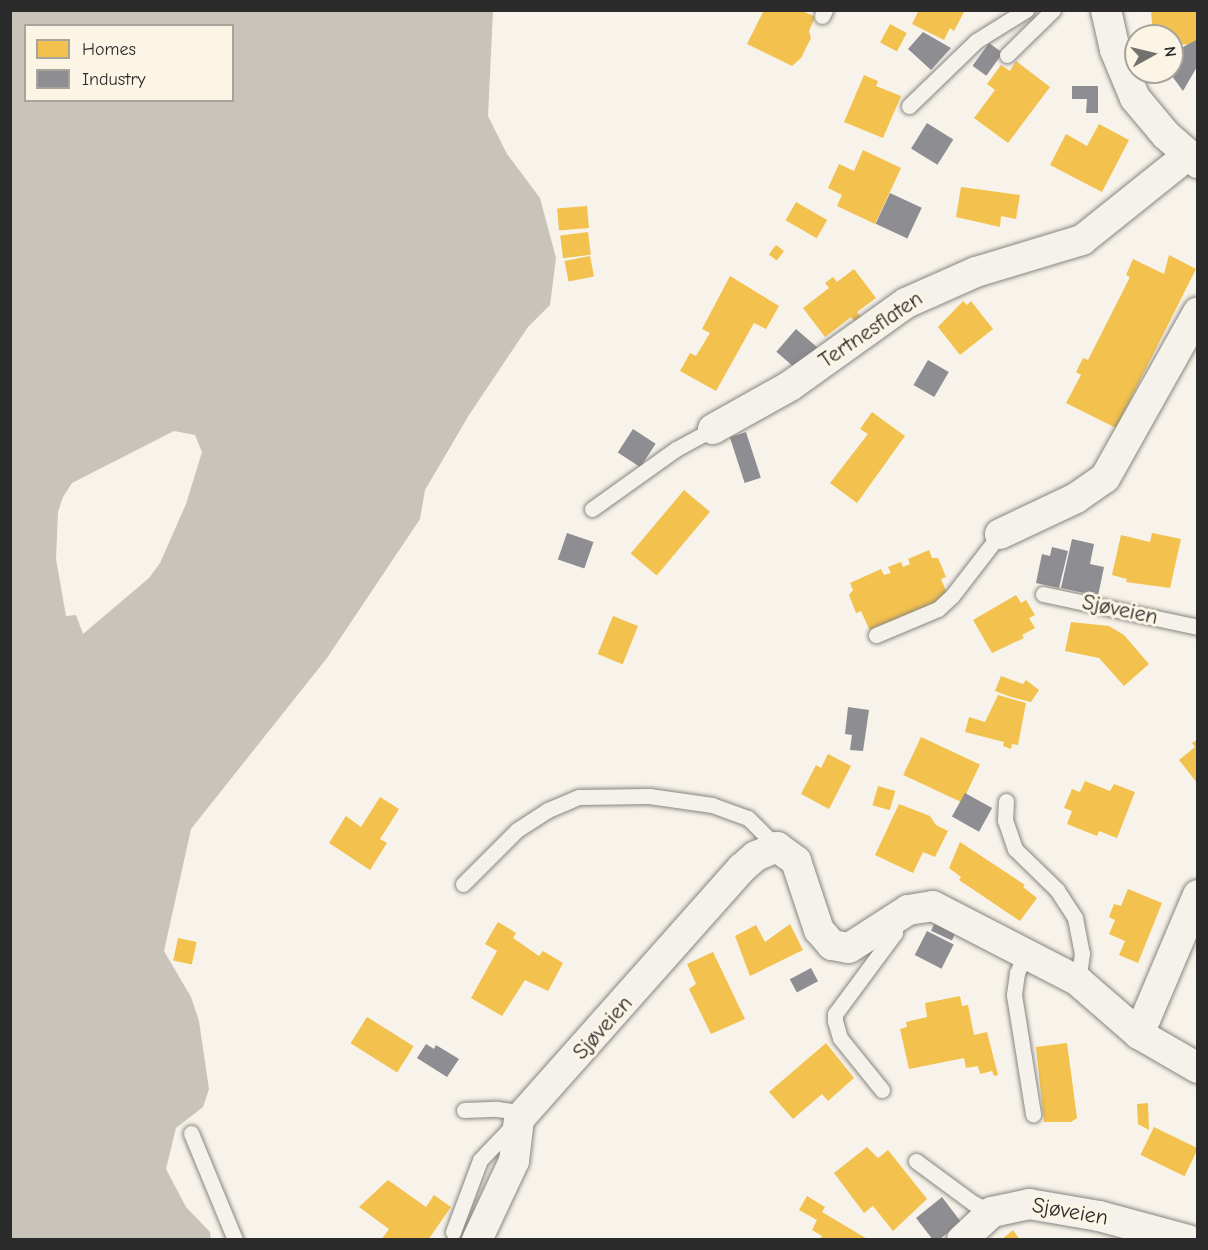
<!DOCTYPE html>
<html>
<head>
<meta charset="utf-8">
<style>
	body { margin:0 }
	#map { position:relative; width:1208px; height:1250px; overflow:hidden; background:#f7f3ea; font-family:"Comic Neue",sans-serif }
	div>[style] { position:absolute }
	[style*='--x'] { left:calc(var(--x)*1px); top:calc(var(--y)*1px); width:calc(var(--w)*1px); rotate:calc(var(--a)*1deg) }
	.water>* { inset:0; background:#c8c4ba }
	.homes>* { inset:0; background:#f2c14e; transform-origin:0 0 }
	.industry>* { inset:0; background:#8d8d92; transform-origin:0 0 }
	.roads { filter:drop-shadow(0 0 2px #878581) drop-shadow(0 0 2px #878581) }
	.service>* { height:15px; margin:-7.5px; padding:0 7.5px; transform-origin:7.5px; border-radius:7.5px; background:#f5f2ec }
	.minor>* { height:30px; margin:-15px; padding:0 15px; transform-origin:15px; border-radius:15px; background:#f5f2ec }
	span { translate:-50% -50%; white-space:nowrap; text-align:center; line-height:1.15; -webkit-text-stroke:6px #fcf5e5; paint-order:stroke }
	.street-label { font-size:22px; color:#2b2b2b }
	.frame { position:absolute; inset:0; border:12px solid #2b2b2b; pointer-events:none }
	.legend { position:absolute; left:24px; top:24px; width:210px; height:78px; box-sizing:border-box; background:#fcf5e5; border:2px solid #a8a49b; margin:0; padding:8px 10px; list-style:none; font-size:18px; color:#2b2b2b }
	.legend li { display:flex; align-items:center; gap:12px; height:30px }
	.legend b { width:30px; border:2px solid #a8a49b }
	.north { position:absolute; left:1124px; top:24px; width:60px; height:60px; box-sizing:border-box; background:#fcf5e5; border:2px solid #a8a49b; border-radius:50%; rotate:82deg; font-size:16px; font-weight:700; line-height:24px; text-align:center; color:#2b2b2b }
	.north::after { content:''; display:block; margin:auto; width:21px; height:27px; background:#72716e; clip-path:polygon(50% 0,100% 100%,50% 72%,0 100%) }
</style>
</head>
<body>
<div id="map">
	<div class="water">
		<div style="clip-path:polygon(evenodd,10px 11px,493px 11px,488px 116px,507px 154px,540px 198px,556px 258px,550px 305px,528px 327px,469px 415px,425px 490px,420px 519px,327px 658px,191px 829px,164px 951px,191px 997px,199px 1021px,209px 1089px,203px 1107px,176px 1128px,166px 1169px,186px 1207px,210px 1232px,211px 1239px,11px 1239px,10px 11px,26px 26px,232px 26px,232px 100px,26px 100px,26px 26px,10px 11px,174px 431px,195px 435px,202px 452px,186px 504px,160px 563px,149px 578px,83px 634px,76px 615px,66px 616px,56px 559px,58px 512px,63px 497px,72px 483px,174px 431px)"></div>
	</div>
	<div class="homes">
		<div style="clip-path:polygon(764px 10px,801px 10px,815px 17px,809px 31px,811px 38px,801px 58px,792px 66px,747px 44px)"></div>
		<div style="clip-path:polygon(919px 10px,965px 10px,954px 31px,950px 28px,944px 40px,912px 24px)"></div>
		<div style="clip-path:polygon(1151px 10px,1198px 10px,1198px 39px,1189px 45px,1172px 43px,1172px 36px,1153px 36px)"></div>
		<div style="left:890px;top:24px;width:19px;height:21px;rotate:28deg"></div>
		<div style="clip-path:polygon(1016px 61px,1050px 87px,1008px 143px,974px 118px,995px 90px,987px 84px,1001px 65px,1010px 71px)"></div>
		<div style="clip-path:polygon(864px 75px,878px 81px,876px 86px,901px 96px,883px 138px,844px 122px)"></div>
		<div style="clip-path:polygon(1099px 124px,1129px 140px,1102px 192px,1050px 165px,1066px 134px,1087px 146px)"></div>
		<div style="clip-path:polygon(863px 150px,901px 168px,875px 224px,837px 206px,842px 195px,828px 188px,839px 164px,854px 171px)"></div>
		<div style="clip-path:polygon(961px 187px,1020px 195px,1016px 219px,1001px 216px,1000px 227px,956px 217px)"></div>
		<div style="left:796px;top:202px;width:36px;height:21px;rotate:30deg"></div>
		<div style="left:587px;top:206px;width:22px;height:30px;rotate:85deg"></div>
		<div style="left:588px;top:232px;width:23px;height:28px;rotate:83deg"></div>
		<div style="left:776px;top:245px;width:10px;height:12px;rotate:37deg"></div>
		<div style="clip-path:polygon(1169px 255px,1196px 269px,1116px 428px,1066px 403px,1081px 375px,1076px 372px,1083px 358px,1088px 360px,1130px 277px,1126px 275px,1133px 259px,1164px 274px)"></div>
		<div style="left:590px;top:256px;width:21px;height:26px;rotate:79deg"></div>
		<div style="clip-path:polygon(854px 269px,876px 298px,857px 312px,861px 317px,855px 322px,851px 317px,825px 337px,803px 308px,829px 288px,825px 283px,833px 277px,837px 282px)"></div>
		<div style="clip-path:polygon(730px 276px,779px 306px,766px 329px,754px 323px,716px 391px,680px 371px,690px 353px,696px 356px,710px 333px,702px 329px)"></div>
		<div style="clip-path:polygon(963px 301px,967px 305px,971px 301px,993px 329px,960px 355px,938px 327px)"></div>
		<div style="clip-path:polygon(872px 412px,905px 436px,857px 503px,830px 483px,868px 434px,860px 429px)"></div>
		<div style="left:684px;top:490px;width:34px;height:83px;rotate:40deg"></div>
		<div style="clip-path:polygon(1152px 533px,1181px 539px,1170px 588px,1126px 582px,1127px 579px,1112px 575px,1121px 535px,1150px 542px)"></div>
		<div style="clip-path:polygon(929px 550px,932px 558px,938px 558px,946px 577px,941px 579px,949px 598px,870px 631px,861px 611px,856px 613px,849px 595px,853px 590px,850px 583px,881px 569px,884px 575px,891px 573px,888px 567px,901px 562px,903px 567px,910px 564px,908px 559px)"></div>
		<div style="clip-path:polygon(1016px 595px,1021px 603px,1026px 600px,1035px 615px,1029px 618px,1035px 628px,1022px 635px,1024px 638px,992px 653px,973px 620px)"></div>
		<div style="left:613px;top:616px;width:27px;height:41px;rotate:22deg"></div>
		<div style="clip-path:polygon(1071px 622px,1109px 626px,1124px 635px,1149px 664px,1124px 686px,1099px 658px,1065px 651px)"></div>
		<div style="clip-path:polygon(1001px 676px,1023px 684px,1026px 680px,1039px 690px,1031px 702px,1011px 697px,995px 691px)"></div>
		<div style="clip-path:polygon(998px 695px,1026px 703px,1018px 745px,1012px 744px,1011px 749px,1003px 746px,1004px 742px,965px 732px,969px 717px,985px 722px)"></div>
		<div style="left:921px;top:737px;width:65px;height:42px;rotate:25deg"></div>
		<div style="clip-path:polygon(1198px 739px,1198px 784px,1179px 760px,1195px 747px,1192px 743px)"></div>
		<div style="clip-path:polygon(828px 754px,851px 766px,829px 809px,801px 794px,816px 765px,821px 768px)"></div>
		<div style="clip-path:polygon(1085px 781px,1110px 791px,1114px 784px,1135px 792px,1117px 838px,1099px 831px,1097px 836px,1067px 824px,1072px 811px,1064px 808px,1072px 789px,1080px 792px)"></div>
		<div style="left:878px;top:786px;width:18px;height:20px;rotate:16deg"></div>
		<div style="clip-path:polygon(380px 797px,399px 809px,380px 839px,387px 843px,370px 870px,329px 843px,346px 816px,361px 827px)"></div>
		<div style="clip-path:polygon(899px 804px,930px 816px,936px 825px,948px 831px,935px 857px,923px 852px,913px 873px,875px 855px)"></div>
		<div style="clip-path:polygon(960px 842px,1025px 885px,1023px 887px,1037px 898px,1020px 921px,959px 880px,961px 877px,949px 868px)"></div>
		<div style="clip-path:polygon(1128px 889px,1162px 903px,1138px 963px,1119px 955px,1125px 941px,1109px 934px,1115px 920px,1109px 917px,1114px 904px,1121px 906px)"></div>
		<div style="clip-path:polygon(498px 922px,516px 933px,513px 938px,539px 956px,543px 951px,563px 963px,548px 991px,525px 980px,502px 1016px,471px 998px,497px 951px,485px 944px)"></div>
		<div style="clip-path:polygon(790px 924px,803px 950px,750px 976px,735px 936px,756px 925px,765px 942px)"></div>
		<div style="left:178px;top:938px;width:19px;height:23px;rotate:12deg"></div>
		<div style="clip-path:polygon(713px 952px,745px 1019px,711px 1034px,689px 989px,696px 984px,687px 964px)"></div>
		<div style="clip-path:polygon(960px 996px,962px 1006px,968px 1005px,974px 1035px,987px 1032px,998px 1075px,994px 1076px,992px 1071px,980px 1074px,978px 1066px,966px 1068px,964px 1058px,909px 1069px,900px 1029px,907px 1027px,906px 1022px,927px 1017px,925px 1003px)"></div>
		<div style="left:367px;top:1017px;width:55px;height:31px;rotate:32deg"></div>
		<div style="clip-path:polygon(826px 1043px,854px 1078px,828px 1101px,822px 1094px,793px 1119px,769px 1092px)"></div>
		<div style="clip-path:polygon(1067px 1043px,1077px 1118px,1071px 1122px,1044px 1122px,1036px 1047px)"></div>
		<div style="clip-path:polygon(1148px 1103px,1149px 1130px,1138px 1124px,1137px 1104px)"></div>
		<div style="left:1154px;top:1127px;width:49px;height:31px;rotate:26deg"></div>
		<div style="clip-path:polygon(867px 1147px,878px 1158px,888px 1150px,927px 1199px,893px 1231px,873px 1206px,864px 1213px,834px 1173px)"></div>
		<div style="clip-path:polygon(388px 1180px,426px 1207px,434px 1195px,451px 1207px,428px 1240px,381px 1240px,389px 1229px,359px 1207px)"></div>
		<div style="clip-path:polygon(807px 1196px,825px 1207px,822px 1212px,869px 1240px,820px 1240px,822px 1236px,812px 1230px,817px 1220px,799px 1210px)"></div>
		<div style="clip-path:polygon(1013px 1230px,1020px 1240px,1001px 1240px)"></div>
	</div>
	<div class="industry">
		<div style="clip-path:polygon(923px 32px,951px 48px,931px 70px,908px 49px)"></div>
		<div style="clip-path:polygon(1198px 39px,1198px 65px,1183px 91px,1169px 72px,1172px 72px,1172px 53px)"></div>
		<div style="left:989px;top:43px;width:17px;height:28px;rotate:36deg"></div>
		<div style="clip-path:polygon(1072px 86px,1098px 86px,1098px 113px,1086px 113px,1087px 99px,1072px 99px)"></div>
		<div style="left:927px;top:123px;width:31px;height:30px;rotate:32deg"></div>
		<div style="left:890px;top:193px;width:35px;height:34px;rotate:25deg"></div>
		<div style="left:796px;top:329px;width:28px;height:30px;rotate:41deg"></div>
		<div style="left:928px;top:360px;width:24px;height:29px;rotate:30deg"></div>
		<div style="left:633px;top:429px;width:27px;height:28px;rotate:33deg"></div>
		<div style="left:746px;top:432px;width:48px;height:17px;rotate:72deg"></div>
		<div style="left:567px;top:533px;width:28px;height:28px;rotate:19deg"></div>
		<div style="clip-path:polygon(1072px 539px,1094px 544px,1090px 564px,1104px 567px,1098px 596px,1061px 588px)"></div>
		<div style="clip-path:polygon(1052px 547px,1068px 551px,1059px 588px,1036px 583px,1042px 554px,1050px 556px)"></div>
		<div style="clip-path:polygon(848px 707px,869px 710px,863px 751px,850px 750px,852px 735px,845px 734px)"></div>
		<div style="left:965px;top:793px;width:31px;height:27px;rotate:29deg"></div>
		<div style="left:937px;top:918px;width:23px;height:14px;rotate:25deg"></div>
		<div style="left:927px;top:931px;width:30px;height:27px;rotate:27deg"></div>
		<div style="left:811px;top:968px;width:15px;height:24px;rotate:62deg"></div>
		<div style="clip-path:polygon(426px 1044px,434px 1049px,436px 1045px,459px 1059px,447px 1077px,417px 1058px)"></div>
		<div style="clip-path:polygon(942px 1197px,961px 1222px,939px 1240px,933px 1240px,916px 1218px)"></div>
	</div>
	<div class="roads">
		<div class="service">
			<div style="--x:822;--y:16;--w:7;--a:-63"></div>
			<div style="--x:1007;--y:55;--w:64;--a:-44.4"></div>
			<div style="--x:909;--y:106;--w:93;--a:-44.1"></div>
			<div style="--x:976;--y:41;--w:59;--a:-31.8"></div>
			<div style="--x:592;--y:509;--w:103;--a:-35.5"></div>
			<div style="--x:676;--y:449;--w:42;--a:-28.4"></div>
			<div style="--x:1043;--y:594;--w:158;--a:12"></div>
			<div style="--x:876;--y:635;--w:67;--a:-22.8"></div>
			<div style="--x:938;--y:609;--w:19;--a:-43"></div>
			<div style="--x:952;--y:596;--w:78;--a:-52.3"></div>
			<div style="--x:1006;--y:801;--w:19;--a:93"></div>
			<div style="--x:1005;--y:820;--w:31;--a:71"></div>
			<div style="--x:1015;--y:849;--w:59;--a:44.3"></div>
			<div style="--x:1057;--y:890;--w:33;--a:57"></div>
			<div style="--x:1075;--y:918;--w:36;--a:79"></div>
			<div style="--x:1082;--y:953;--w:28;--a:98"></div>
			<div style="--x:463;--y:884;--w:76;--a:-45"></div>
			<div style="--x:517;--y:830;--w:37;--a:-33"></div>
			<div style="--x:548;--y:810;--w:34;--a:-23"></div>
			<div style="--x:579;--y:797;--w:70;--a:-0.8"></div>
			<div style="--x:649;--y:796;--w:64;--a:8.1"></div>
			<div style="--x:712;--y:805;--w:38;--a:20"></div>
			<div style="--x:748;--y:818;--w:41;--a:45"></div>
			<div style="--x:1025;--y:954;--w:21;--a:113"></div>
			<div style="--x:1017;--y:973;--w:22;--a:98"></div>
			<div style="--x:1014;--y:995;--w:121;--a:80.9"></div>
			<div style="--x:882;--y:1090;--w:67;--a:-128.9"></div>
			<div style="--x:840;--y:1038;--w:18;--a:-106"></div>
			<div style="--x:835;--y:1021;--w:7;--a:-90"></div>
			<div style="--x:835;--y:1014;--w:101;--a:-53.5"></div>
			<div style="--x:895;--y:933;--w:12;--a:-90"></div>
			<div style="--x:464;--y:1110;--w:33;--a:-2"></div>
			<div style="--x:497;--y:1109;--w:28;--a:8"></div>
			<div style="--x:191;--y:1133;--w:116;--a:67.6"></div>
			<div style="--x:916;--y:1161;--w:71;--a:36.4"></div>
			<div style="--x:973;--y:1203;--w:21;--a:25"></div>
			<div style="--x:453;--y:1232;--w:77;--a:-69.4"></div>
			<div style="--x:480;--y:1160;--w:54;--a:-46.5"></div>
		</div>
		<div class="minor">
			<div style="--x:1106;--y:10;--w:41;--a:77.3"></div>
			<div style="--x:1115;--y:50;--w:52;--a:67.4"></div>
			<div style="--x:1135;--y:98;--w:48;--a:50"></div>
			<div style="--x:1166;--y:135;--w:43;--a:41.2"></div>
			<div style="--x:713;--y:429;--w:88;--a:-29.2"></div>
			<div style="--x:790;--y:386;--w:143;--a:-35.6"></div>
			<div style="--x:906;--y:303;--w:77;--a:-23.9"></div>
			<div style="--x:976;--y:272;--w:111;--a:-16.8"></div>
			<div style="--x:1082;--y:240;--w:136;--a:-38.7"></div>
			<div style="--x:1000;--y:534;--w:84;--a:-25.3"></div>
			<div style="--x:1076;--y:498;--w:35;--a:-35"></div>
			<div style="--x:1105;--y:478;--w:190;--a:-60.7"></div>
			<div style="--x:1139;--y:1034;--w:151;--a:-67"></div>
			<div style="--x:477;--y:1240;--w:87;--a:-64.9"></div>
			<div style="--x:514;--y:1161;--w:42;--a:-83.2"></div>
			<div style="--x:519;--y:1119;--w:336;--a:-48.4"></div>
			<div style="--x:742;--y:868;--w:18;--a:-41"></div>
			<div style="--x:756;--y:856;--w:23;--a:-23"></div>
			<div style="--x:777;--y:847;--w:24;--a:36"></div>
			<div style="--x:796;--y:861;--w:73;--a:71.6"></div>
			<div style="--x:819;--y:930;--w:20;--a:49"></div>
			<div style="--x:832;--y:945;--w:17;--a:10"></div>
			<div style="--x:849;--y:948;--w:70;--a:-32.8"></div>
			<div style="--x:908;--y:910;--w:25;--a:-9"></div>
			<div style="--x:933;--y:906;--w:163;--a:27.3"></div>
			<div style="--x:1078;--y:981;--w:81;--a:41"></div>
			<div style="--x:1139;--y:1034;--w:68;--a:30"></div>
			<div style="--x:962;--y:1240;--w:41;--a:-43"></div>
			<div style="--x:992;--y:1212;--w:38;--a:-12"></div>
			<div style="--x:1029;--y:1204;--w:71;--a:9.7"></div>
			<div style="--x:1099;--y:1216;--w:92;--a:15.1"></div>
		</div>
	</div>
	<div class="street-label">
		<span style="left:871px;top:330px;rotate:-34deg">Tertnesflaten</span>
		<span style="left:1120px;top:610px;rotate:12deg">Sjøveien</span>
		<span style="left:603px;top:1028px;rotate:-48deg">Sjøveien</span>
		<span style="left:1070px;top:1212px;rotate:10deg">Sjøveien</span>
	</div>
	<div class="frame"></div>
	<ul class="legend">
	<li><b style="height:16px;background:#f2c14e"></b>Homes</li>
	<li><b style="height:16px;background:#8d8d92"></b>Industry</li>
	</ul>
	<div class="north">N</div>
</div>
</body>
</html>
